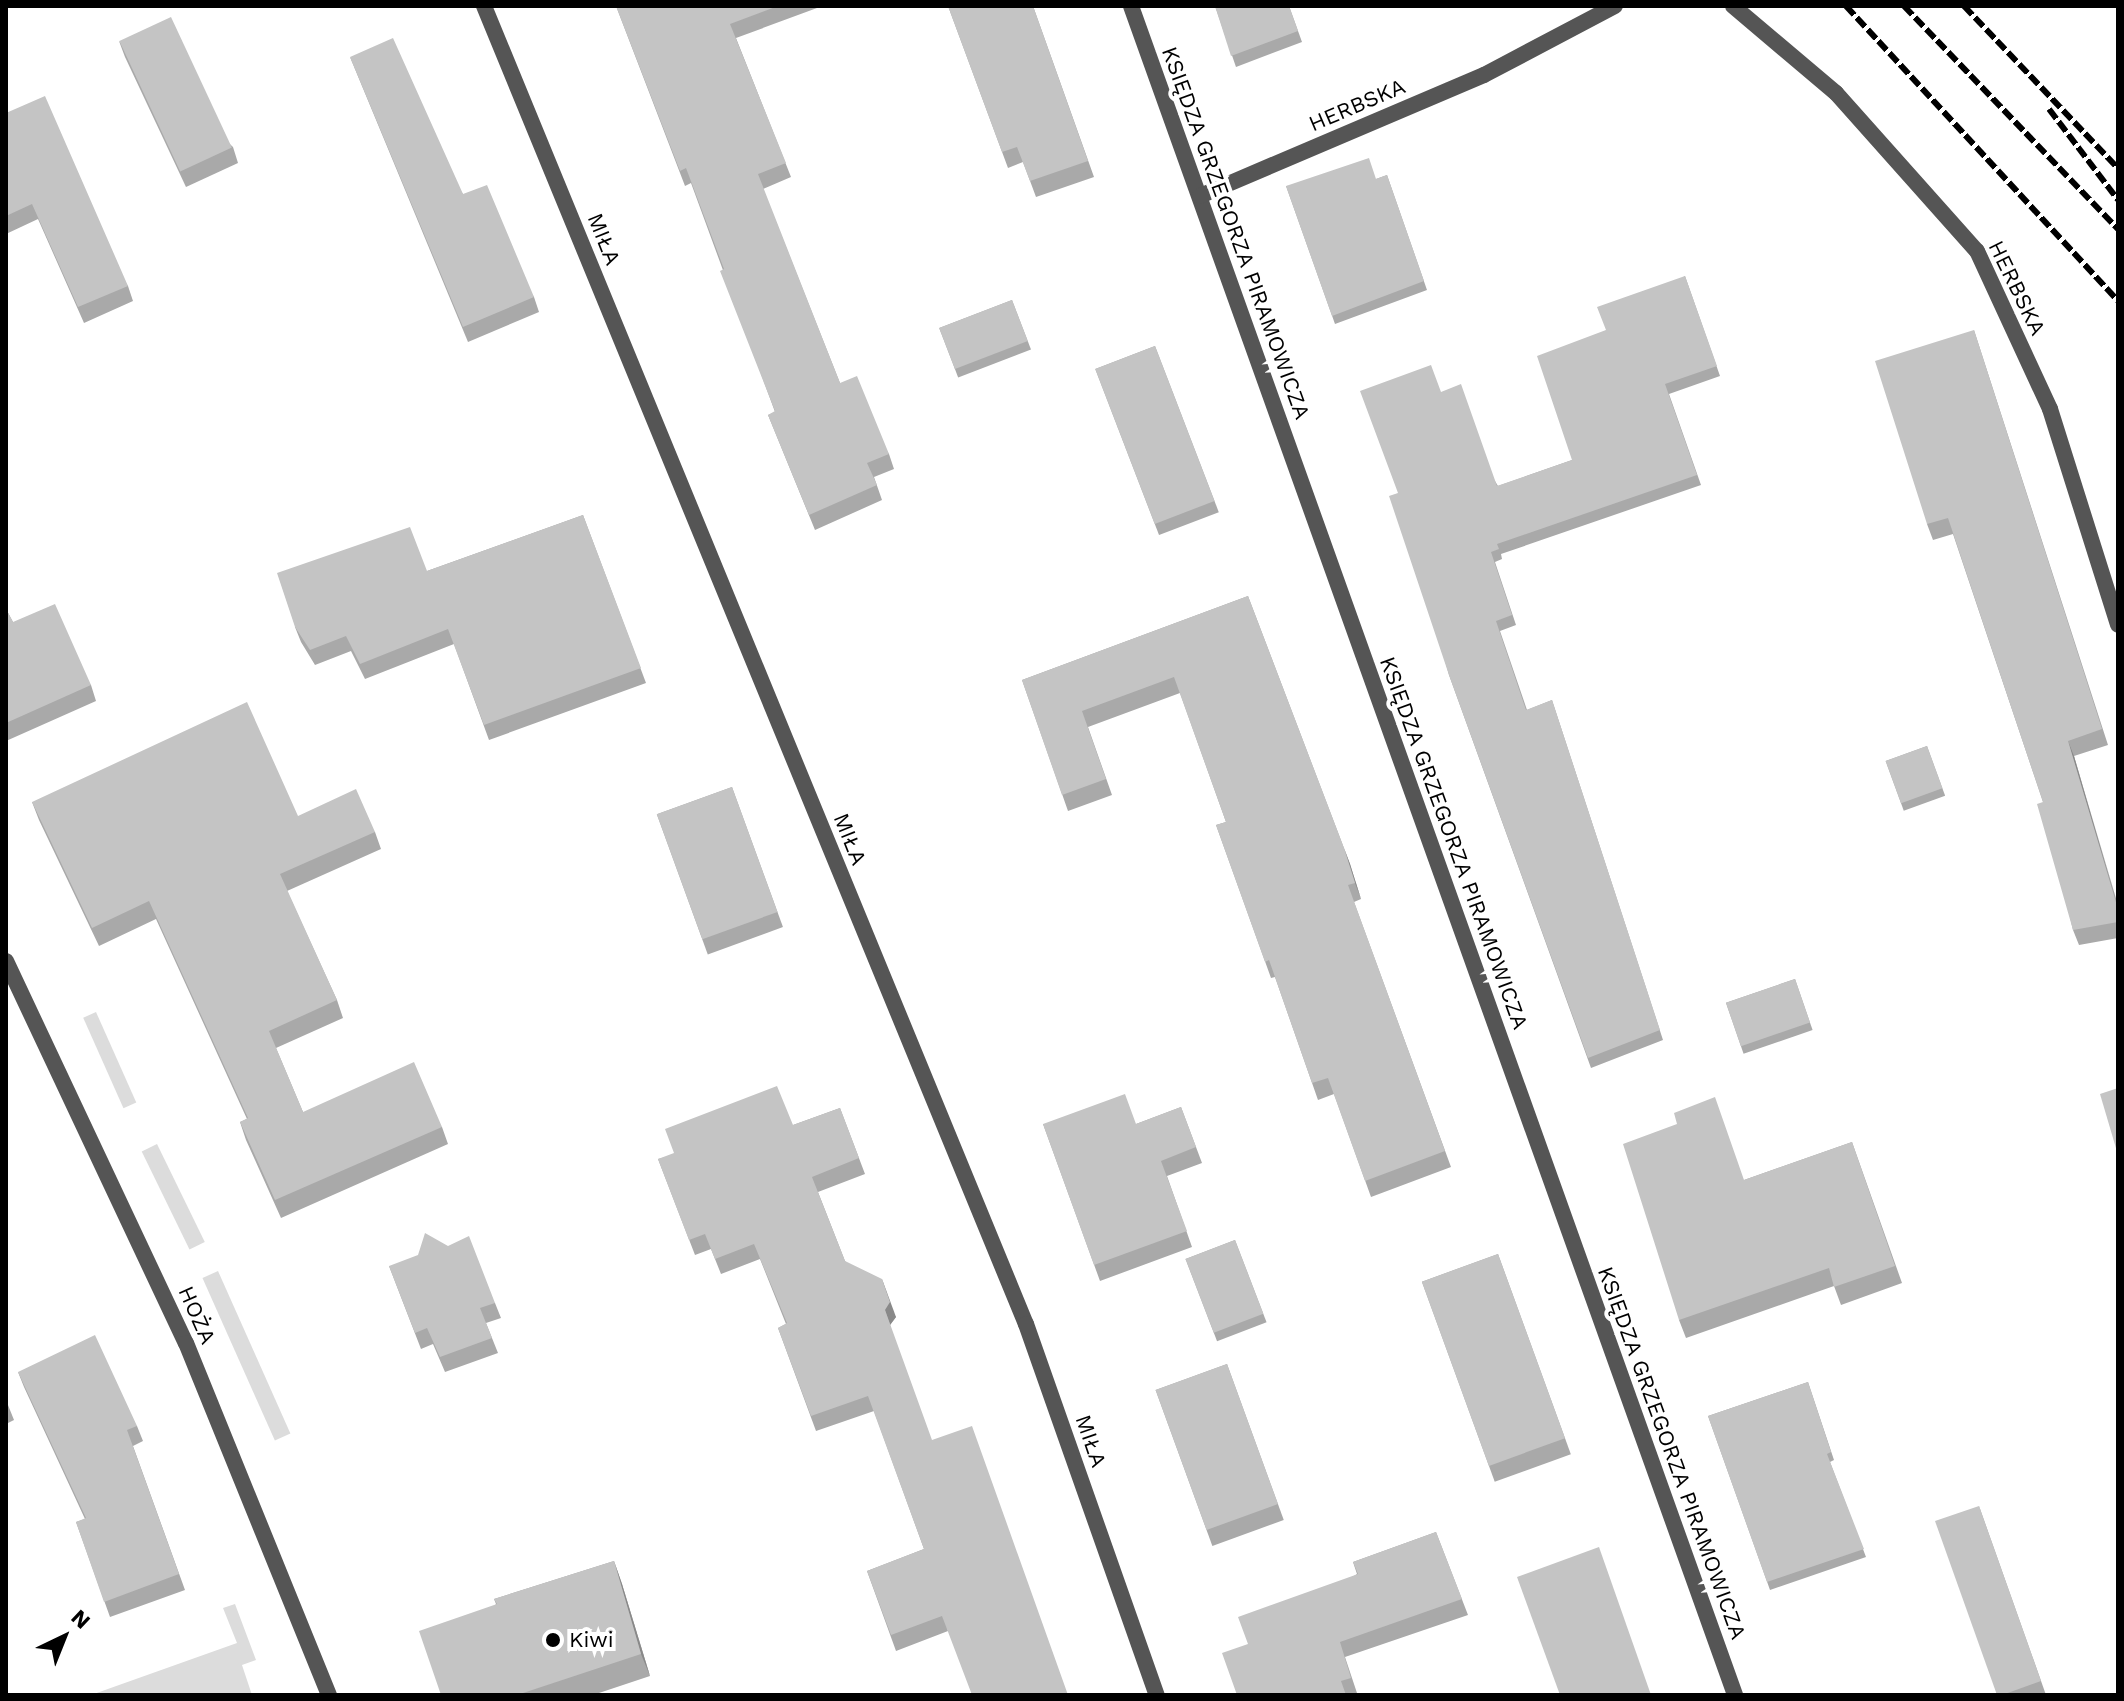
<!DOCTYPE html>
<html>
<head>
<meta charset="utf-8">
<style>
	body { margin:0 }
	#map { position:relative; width:2124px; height:1701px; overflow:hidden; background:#fff; font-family:"Work Sans",sans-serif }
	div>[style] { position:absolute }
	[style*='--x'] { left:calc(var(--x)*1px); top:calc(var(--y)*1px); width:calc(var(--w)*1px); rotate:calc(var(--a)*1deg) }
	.green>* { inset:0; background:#dcdcdc; transform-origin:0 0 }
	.minor>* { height:16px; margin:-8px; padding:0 8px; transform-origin:8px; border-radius:8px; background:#555 }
	.rail>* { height:6px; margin-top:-3px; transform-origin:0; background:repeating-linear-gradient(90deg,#000 0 12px,transparent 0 16px) }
	.wall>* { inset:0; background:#a9a9a9; transform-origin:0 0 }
	.shaded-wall>* { inset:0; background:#898989 }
	.building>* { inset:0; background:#c4c4c4; transform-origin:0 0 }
	.dots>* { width:22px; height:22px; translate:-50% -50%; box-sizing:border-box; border:4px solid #fff; border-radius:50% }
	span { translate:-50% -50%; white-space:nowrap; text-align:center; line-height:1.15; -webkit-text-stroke:8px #fff; paint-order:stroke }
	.street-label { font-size:22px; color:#000 }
	.poi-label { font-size:22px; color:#000 }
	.left { translate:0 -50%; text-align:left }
	.frame { position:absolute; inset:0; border:8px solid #000; pointer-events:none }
	.north { position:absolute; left:24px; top:1597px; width:80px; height:80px; -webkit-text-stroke:6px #fff; paint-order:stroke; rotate:43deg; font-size:22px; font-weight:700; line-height:32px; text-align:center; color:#000 }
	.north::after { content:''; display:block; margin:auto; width:28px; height:36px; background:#000; clip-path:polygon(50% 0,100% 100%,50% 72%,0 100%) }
</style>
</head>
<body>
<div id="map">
	<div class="green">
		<div style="left:96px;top:1012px;width:99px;height:14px;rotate:66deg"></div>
		<div style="left:157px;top:1144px;width:109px;height:17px;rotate:64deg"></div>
		<div style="left:218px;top:1271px;width:178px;height:17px;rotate:66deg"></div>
		<div style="clip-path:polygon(235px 1604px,256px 1660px,242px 1665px,252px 1695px,91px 1695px,237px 1643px,223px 1608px)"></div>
	</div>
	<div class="minor">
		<div style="--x:484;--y:6;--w:1425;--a:67.65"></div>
		<div style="--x:1026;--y:1324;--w:393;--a:70.6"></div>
		<div style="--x:1131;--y:6;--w:1794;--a:70.32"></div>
		<div style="--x:1733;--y:6;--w:135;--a:40.2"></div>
		<div style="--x:1836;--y:93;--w:212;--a:48.3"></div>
		<div style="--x:1977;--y:251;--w:174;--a:65.2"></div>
		<div style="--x:2050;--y:409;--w:226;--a:72.5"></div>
		<div style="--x:1200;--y:196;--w:309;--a:-23.1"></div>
		<div style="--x:1484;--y:75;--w:148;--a:-27.8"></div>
		<div style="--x:6;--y:961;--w:422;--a:64.8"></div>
		<div style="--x:186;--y:1343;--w:380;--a:67.9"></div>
	</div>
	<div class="rail">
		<div style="--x:1846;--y:6;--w:401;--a:47.3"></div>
		<div style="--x:1904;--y:6;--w:309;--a:46.2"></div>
		<div style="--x:1964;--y:6;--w:224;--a:46.5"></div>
		<div style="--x:2049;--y:109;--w:114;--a:52.8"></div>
	</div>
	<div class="wall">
		<div style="clip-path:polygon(616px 6px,816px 6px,817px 8px,736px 38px,791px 177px,763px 189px,840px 383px,889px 454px,894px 469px,874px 477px,882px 500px,815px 530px,768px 415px,775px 412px,691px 183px,685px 186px)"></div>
		<div style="clip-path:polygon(948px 6px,1033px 6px,1094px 177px,1036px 197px,1023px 162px,1008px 168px)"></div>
		<div style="clip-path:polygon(1215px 6px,1289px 6px,1302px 42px,1236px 67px)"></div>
		<div style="clip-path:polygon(119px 41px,233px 147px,238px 163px,186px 187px,125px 57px)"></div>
		<div style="clip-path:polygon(350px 57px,463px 194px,534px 297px,539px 312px,468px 342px)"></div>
		<div style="clip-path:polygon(6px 113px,128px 286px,133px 301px,84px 323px,38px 219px,6px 234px)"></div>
		<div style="clip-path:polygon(1387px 175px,1427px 290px,1335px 324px,1286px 186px,1376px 179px)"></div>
		<div style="clip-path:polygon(1685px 276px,1720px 376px,1669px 394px,1701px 485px,1501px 554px,1502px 559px,1495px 562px,1516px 625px,1500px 631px,1527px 710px,1552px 700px,1663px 1040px,1591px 1068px,1449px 675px,1398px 493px,1441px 392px,1498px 486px,1572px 460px,1606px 330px)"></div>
		<div style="left:1012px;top:300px;width:53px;height:78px;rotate:69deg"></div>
		<div style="clip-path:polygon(1974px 330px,2108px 745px,2074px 756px,2118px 905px,2118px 938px,2079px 945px,2073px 930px,2043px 802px,1953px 534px,1933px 540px,1927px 524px)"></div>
		<div style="left:1155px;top:346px;width:178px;height:64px;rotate:69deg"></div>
		<div style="clip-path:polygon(583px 515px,646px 683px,489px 740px,454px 644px,365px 679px,351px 651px,315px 665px,301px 642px,295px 627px,427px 571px)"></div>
		<div style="clip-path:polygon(1248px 596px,1350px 864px,1361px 899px,1354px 902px,1451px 1167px,1371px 1197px,1334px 1094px,1318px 1100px,1275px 977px,1271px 978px,1216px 825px,1226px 822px,1180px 693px,1088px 727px,1112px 795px,1068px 811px,1022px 680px)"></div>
		<div style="clip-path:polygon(6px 609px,13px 622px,91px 685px,96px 701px,6px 741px)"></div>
		<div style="left:1927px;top:746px;width:53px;height:44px;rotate:70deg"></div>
		<div style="left:732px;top:787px;width:149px;height:80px;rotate:70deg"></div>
		<div style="clip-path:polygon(32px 802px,298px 816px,375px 832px,381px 849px,287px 891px,337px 1000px,343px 1018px,276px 1048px,303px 1112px,442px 1127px,448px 1144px,281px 1218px,246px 1140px,240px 1122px,247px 1119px,156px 919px,99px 946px,39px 820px)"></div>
		<div style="left:1795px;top:979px;width:54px;height:73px;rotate:71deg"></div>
		<div style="clip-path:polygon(1181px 1107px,1202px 1163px,1167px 1176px,1192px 1247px,1100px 1281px,1043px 1124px,1136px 1124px)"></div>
		<div style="clip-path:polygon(840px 1108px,865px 1174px,818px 1192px,845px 1261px,896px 1317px,890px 1325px,948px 1631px,896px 1651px,867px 1571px,924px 1549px,874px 1411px,816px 1431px,778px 1328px,786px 1324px,760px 1259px,721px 1274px,711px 1249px,695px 1255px,658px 1159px,793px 1125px)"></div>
		<div style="clip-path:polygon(1852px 1142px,1902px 1283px,1841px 1305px,1834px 1286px,1686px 1338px,1679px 1320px,1744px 1180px)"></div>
		<div style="left:1235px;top:1240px;width:88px;height:53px;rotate:69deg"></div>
		<div style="left:1498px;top:1254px;width:213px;height:81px;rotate:70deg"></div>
		<div style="clip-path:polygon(389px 1266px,495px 1303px,501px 1318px,486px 1323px,498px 1353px,445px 1372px,433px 1344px,421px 1349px)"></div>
		<div style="left:1227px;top:1364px;width:166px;height:76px;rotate:70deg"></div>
		<div style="clip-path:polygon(18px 1372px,137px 1426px,143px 1441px,133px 1446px,185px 1590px,110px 1617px,76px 1522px,85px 1519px,24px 1387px)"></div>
		<div style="clip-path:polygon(1808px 1382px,1834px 1460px,1830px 1462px,1866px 1557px,1770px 1590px,1708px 1416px)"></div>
		<div style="clip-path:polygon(6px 1400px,14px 1420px,6px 1424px)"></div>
		<div style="clip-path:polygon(1979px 1506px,2046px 1695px,1997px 1695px)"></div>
		<div style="clip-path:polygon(1436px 1532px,1468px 1615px,1345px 1657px,1357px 1693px,1352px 1695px,1237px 1695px,1248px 1644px,1357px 1574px,1353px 1562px)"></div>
		<div style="clip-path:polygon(614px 1561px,622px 1584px,650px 1676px,593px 1695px,441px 1695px,496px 1604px,494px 1599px)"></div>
	</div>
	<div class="shaded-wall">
		<div style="clip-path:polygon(2068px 741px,2074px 756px,2118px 909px)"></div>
		<div style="clip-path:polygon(1344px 848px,1350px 864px,1361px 899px,1355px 883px)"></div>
		<div style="clip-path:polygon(882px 1279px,896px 1317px,890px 1325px,885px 1310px)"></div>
		<div style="clip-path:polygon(614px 1561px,622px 1584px,650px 1676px,641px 1654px)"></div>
	</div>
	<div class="building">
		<div style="clip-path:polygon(616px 6px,778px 6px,730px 24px,786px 163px,758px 174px,840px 383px,857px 376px,889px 454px,867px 463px,877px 485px,809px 515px,768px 415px,775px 411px,720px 271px,724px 269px,686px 168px,680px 171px)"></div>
		<div style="clip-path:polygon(948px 6px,1033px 6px,1088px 161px,1030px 181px,1017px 147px,1002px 152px)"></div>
		<div style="clip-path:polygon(1215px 6px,1289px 6px,1298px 31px,1231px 56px)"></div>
		<div style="left:171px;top:17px;width:144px;height:57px;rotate:65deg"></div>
		<div style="clip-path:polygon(393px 38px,463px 194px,487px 185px,534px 297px,463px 327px,350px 57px)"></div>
		<div style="clip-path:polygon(45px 96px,128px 286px,78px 307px,32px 204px,6px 216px,6px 113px)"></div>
		<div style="clip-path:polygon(1369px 158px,1376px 179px,1387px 175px,1424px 281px,1332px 316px,1286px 186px)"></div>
		<div style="clip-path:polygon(1685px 276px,1717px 366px,1665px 384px,1697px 475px,1497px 544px,1499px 549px,1491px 552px,1512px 615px,1496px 621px,1526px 710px,1552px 700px,1660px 1030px,1588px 1058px,1449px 675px,1389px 496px,1398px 493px,1360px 391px,1431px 365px,1441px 392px,1461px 384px,1497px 486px,1572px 460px,1537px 356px,1606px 330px,1597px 307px)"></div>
		<div style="left:1012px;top:300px;width:44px;height:78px;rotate:69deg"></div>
		<div style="clip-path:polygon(1974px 330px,2102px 729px,2068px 741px,2118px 909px,2118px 922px,2073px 930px,2037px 804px,2043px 802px,1948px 518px,1927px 524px,1875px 361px)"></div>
		<div style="left:1155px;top:346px;width:166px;height:64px;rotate:69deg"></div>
		<div style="clip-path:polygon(583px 515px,641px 668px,484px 725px,448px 629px,360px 664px,346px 636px,310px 650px,295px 627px,277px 573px,410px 527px,427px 571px)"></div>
		<div style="clip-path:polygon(1248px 596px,1344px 848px,1355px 883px,1348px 885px,1445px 1151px,1365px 1181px,1328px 1078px,1312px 1083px,1269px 960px,1265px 962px,1216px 825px,1226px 822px,1174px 677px,1082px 711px,1106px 779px,1062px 795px,1022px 680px)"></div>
		<div style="clip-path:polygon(55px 604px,91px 685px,6px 723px,6px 609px,13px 622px)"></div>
		<div style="clip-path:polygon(247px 702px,298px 816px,356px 789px,375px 832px,280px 874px,337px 1000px,269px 1031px,303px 1112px,414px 1062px,442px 1127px,275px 1200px,240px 1122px,248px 1118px,149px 901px,92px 928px,32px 802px)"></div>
		<div style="left:1927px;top:746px;width:45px;height:44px;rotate:70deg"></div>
		<div style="left:732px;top:787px;width:133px;height:80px;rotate:70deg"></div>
		<div style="left:1795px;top:979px;width:46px;height:73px;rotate:71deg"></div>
		<div style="clip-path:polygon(777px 1086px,793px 1125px,840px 1108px,859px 1158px,812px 1177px,845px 1261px,882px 1279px,890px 1302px,885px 1310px,932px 1440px,972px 1426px,1068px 1695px,972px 1695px,942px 1616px,891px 1635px,867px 1571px,924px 1549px,868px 1396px,811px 1416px,778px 1328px,787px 1323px,754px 1244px,715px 1259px,705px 1234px,689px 1240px,658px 1159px,674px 1153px,665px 1129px)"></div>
		<div style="clip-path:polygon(2118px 1088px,2118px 1155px,2100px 1094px)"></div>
		<div style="clip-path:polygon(1125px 1094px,1136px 1124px,1181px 1107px,1196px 1147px,1161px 1161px,1187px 1231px,1094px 1265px,1043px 1124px)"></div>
		<div style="clip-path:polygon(1715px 1097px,1744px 1180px,1852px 1142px,1895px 1266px,1834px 1287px,1829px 1268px,1679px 1320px,1623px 1144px,1677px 1124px,1674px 1113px)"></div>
		<div style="clip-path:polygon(425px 1233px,448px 1246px,469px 1236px,495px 1303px,480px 1308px,492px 1338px,440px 1357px,427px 1328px,415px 1333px,389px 1266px,418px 1255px)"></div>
		<div style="left:1235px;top:1240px;width:79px;height:53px;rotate:69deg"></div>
		<div style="left:1498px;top:1254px;width:196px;height:81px;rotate:70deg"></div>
		<div style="clip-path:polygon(95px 1335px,137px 1426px,127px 1430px,179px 1574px,104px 1602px,76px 1522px,86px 1518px,18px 1372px)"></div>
		<div style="left:1227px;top:1364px;width:149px;height:76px;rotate:70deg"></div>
		<div style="clip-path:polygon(1808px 1382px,1831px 1452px,1827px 1454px,1864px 1549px,1767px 1582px,1708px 1416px)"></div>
		<div style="clip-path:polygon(1979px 1506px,2041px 1681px,2002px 1695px,1997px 1695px,1935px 1521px)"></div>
		<div style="clip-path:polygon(1436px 1532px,1462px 1599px,1340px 1642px,1351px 1678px,1341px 1681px,1346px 1695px,1237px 1695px,1222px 1653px,1248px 1644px,1238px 1617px,1358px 1574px,1353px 1562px)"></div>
		<div style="clip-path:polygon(1599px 1547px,1651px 1695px,1560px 1695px,1517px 1577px)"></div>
		<div style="clip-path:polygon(614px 1561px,641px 1654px,517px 1695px,441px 1695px,419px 1631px,497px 1604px,494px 1599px)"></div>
	</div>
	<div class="dots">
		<div style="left:553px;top:1640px;background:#000"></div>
	</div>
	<div class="street-label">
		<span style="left:1357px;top:105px;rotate:-23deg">HERBSKA</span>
		<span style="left:1236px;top:233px;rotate:70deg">KSIĘDZA GRZEGORZA PIRAMOWICZA</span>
		<span style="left:604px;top:239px;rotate:68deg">MIŁA</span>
		<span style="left:2017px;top:288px;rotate:64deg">HERBSKA</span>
		<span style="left:850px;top:839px;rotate:68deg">MIŁA</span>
		<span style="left:1454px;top:843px;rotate:70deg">KSIĘDZA GRZEGORZA PIRAMOWICZA</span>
		<span style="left:197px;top:1315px;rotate:66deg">HOŻA</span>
		<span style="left:1091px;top:1441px;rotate:71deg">MIŁA</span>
		<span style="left:1672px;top:1453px;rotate:70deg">KSIĘDZA GRZEGORZA PIRAMOWICZA</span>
	</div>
	<div class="poi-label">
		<span class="left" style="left:569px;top:1640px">Kiwi</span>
	</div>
	<div class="frame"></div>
	<div class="north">N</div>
</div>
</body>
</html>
